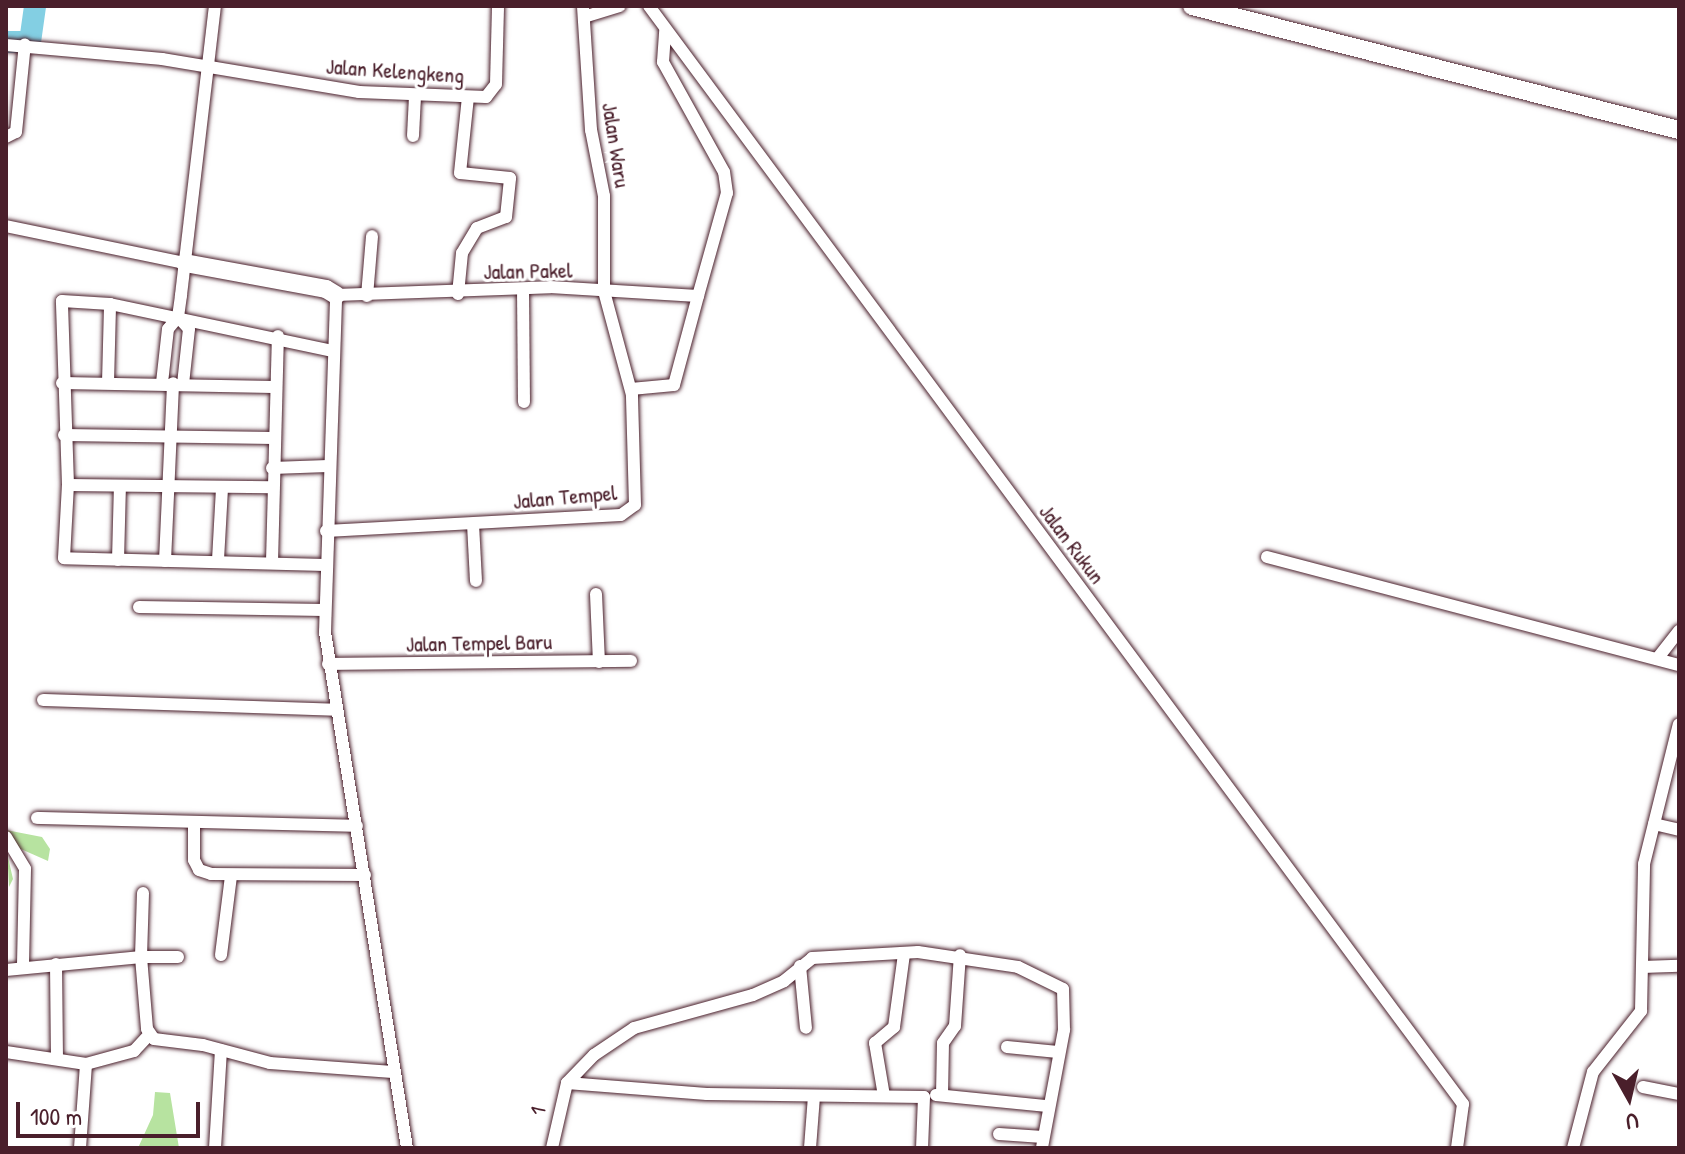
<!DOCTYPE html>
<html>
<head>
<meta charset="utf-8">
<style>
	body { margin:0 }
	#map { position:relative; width:1685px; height:1154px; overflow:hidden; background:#fff; font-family:"Patrick Hand",sans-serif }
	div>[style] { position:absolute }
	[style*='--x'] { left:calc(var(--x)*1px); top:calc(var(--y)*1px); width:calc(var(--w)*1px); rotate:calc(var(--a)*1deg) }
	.green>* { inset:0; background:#b7e3a0 }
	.river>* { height:22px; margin:-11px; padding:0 11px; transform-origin:11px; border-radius:11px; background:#83cfe3 }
	.roads { filter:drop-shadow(0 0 2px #4a1f2b) drop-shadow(0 0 2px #4a1f2b) }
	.street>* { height:12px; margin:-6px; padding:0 6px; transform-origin:6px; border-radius:6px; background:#fff }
	.secondary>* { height:18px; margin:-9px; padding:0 9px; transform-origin:9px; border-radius:9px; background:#fff }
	span { translate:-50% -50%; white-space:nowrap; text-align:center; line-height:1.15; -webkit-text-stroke:6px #fff; paint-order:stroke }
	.street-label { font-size:22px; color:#4a1f2b }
	.frame { position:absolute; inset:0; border:8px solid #4a1f2b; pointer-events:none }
	.north { position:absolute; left:1589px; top:1058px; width:80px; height:80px; -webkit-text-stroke:6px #fff; paint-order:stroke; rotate:172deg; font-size:22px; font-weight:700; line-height:32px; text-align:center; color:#4a1f2b }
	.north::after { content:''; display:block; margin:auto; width:28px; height:36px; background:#4a1f2b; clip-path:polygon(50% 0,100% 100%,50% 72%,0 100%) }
	.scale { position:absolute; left:16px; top:1102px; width:184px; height:36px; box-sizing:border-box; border:4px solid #4a1f2b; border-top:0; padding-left:10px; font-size:24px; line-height:28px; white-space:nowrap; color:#4a1f2b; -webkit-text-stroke:6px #fff; paint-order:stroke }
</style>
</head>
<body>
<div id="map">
	<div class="green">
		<div style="clip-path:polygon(6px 830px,42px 837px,50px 849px,48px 861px,14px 846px,7px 853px,13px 879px,9px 887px)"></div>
		<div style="clip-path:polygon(155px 1092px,170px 1093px,179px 1148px,138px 1148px,153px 1115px)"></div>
	</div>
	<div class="river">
		<div style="--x:6;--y:42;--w:24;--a:0"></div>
		<div style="--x:30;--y:42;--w:36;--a:-82"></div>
	</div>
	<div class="roads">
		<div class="street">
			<div style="--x:649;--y:6;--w:1367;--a:53.45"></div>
			<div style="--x:1463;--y:1104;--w:44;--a:97.8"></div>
			<div style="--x:587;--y:16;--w:34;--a:-17"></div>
			<div style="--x:6;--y:45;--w:157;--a:5.1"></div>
			<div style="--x:162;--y:59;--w:200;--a:9.5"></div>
			<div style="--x:359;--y:92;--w:127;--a:2.3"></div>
			<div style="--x:486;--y:97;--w:16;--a:-52"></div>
			<div style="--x:496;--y:84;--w:78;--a:-88.5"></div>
			<div style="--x:413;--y:136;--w:40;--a:-87.1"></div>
			<div style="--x:6;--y:137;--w:11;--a:-27"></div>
			<div style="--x:16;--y:132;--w:88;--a:-84.2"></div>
			<div style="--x:6;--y:226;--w:183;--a:11.7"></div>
			<div style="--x:523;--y:289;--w:113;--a:89.5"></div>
			<div style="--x:458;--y:294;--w:41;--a:-84.4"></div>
			<div style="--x:462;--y:253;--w:29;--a:-59"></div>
			<div style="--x:477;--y:228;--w:31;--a:-21"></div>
			<div style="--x:506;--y:217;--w:39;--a:-84"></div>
			<div style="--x:510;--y:178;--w:50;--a:-174.3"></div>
			<div style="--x:460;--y:173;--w:76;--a:-84"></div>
			<div style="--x:367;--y:296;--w:60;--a:-85.2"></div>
			<div style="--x:178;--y:317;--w:16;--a:47"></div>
			<div style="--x:189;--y:329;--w:55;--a:96.2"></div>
			<div style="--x:62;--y:383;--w:211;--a:1.1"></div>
			<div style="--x:108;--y:383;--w:79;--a:-88.5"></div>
			<div style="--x:162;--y:383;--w:54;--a:-83.7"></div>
			<div style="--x:168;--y:329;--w:16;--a:-50"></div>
			<div style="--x:178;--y:317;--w:22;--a:-82"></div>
			<div style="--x:181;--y:295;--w:291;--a:-83.3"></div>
			<div style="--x:631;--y:389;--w:43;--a:-5.3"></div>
			<div style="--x:674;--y:385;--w:92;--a:-74.9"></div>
			<div style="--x:64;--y:435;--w:210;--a:0.8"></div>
			<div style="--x:272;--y:468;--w:56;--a:-2"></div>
			<div style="--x:68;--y:485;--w:204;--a:0.6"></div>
			<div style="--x:473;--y:524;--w:57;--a:87"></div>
			<div style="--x:326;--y:531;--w:295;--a:-3.1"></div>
			<div style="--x:621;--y:515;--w:17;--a:-36"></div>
			<div style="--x:635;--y:505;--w:110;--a:-91.6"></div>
			<div style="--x:632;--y:395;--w:108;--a:-105.1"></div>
			<div style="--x:604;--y:291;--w:95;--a:-90"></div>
			<div style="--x:604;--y:196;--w:67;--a:-101.1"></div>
			<div style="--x:591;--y:130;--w:124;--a:-93.7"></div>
			<div style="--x:1267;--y:557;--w:426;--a:14.7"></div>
			<div style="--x:118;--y:560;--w:74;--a:-88.5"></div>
			<div style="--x:218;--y:560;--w:72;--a:-86.8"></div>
			<div style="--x:165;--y:561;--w:178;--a:-87.4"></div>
			<div style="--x:272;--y:562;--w:226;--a:-88.5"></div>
			<div style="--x:325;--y:565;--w:261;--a:-178.5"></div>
			<div style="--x:64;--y:558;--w:73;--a:-86.9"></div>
			<div style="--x:68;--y:485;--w:184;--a:-91.9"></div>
			<div style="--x:62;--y:301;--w:48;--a:3.6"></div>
			<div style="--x:110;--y:304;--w:228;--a:11.9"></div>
			<div style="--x:596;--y:594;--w:68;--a:87.5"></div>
			<div style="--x:139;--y:607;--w:185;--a:0.9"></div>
			<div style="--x:1657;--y:659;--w:36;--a:-52"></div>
			<div style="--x:328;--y:664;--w:303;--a:-0.6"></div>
			<div style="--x:43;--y:700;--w:294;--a:1.9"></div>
			<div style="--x:37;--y:818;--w:320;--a:1.4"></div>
			<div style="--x:194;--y:823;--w:37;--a:90"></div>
			<div style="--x:194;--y:860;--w:11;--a:63"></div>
			<div style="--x:199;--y:870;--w:13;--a:18"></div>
			<div style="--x:211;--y:874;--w:154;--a:0.4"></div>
			<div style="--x:1654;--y:824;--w:26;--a:13"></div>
			<div style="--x:6;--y:837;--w:37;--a:59"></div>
			<div style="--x:25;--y:869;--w:99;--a:91.2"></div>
			<div style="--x:143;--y:893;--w:64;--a:91.8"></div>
			<div style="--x:141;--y:957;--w:37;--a:0"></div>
			<div style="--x:221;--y:955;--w:80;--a:-82.8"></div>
			<div style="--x:56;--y:964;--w:94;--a:89.4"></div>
			<div style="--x:800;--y:966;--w:62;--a:84.5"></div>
			<div style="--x:1642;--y:967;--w:37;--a:-2"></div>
			<div style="--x:6;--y:970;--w:136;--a:-5.5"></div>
			<div style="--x:141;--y:957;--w:72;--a:85.2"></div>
			<div style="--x:147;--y:1029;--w:12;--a:55"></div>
			<div style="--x:154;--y:1039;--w:49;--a:7"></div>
			<div style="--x:203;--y:1045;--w:69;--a:15"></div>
			<div style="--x:270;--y:1063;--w:123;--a:4.2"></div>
			<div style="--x:1007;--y:1047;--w:51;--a:5.6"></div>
			<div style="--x:6;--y:1052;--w:81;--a:8.5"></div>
			<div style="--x:567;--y:1083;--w:140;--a:4.5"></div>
			<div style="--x:707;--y:1094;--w:217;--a:0.8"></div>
			<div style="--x:924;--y:1097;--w:51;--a:92.2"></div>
			<div style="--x:1643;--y:1087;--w:37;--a:11"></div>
			<div style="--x:936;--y:1095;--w:112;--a:5.7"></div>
			<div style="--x:942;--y:1095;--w:52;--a:-88.9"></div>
			<div style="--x:943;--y:1043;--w:21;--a:-55"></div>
			<div style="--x:955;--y:1026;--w:71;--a:-86"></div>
			<div style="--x:884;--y:1096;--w:54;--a:-99.6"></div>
			<div style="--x:875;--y:1043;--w:25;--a:-40"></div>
			<div style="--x:894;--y:1027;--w:74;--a:-82.2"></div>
			<div style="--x:999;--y:1134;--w:44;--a:3.9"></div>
			<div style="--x:80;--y:1148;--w:84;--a:-85.9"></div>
			<div style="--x:86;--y:1064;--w:50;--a:-15.2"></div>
			<div style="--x:134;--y:1051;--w:22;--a:-47"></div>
			<div style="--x:215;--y:1148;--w:98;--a:-86.5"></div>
			<div style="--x:407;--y:1148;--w:522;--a:-99.03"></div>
			<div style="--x:325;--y:632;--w:337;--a:-88.1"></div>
			<div style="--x:336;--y:295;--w:214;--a:-2.1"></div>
			<div style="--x:550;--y:287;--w:148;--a:3.5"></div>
			<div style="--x:698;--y:296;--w:107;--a:-74.3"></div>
			<div style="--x:727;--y:193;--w:21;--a:-98"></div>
			<div style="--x:724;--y:172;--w:126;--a:-119"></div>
			<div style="--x:663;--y:62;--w:31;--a:-86"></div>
			<div style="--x:552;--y:1148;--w:67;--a:-77"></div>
			<div style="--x:567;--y:1083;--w:39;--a:-46"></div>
			<div style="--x:594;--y:1055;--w:48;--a:-34"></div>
			<div style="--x:634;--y:1028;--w:123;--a:-15.5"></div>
			<div style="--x:753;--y:995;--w:34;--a:-24"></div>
			<div style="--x:784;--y:981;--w:36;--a:-39"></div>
			<div style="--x:812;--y:958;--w:106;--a:-3.2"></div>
			<div style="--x:918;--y:952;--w:101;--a:8.5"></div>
			<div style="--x:1018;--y:967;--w:50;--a:26.1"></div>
			<div style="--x:1063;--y:989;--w:41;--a:88.6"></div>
			<div style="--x:1064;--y:1030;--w:120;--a:100.6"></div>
			<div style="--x:810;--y:1148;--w:52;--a:-85.6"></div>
			<div style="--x:1573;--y:1148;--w:79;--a:-75.3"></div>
			<div style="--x:1593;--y:1072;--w:78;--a:-51.8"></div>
			<div style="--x:1641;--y:1011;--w:147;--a:-88.8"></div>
			<div style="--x:1644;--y:864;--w:144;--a:-76"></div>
		</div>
		<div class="secondary">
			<div style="--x:1192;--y:6;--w:503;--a:14.29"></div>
			<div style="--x:185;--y:263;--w:143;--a:10.4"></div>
			<div style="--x:326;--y:289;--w:12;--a:31"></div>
		</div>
	</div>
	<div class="street-label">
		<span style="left:395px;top:71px;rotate:4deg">Jalan Kelengkeng</span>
		<span style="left:616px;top:145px;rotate:81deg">Jalan Waru</span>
		<span style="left:528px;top:271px;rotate:-1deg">Jalan Pakel</span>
		<span style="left:565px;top:497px;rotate:-5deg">Jalan Tempel</span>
		<span style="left:1072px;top:544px;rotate:53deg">Jalan Rukun</span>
		<span style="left:479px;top:643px;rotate:-1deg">Jalan Tempel Baru</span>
		<span style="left:538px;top:1111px;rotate:-78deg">1</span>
	</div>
	<div class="frame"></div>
	<div class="north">U</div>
	<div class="scale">100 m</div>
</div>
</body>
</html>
